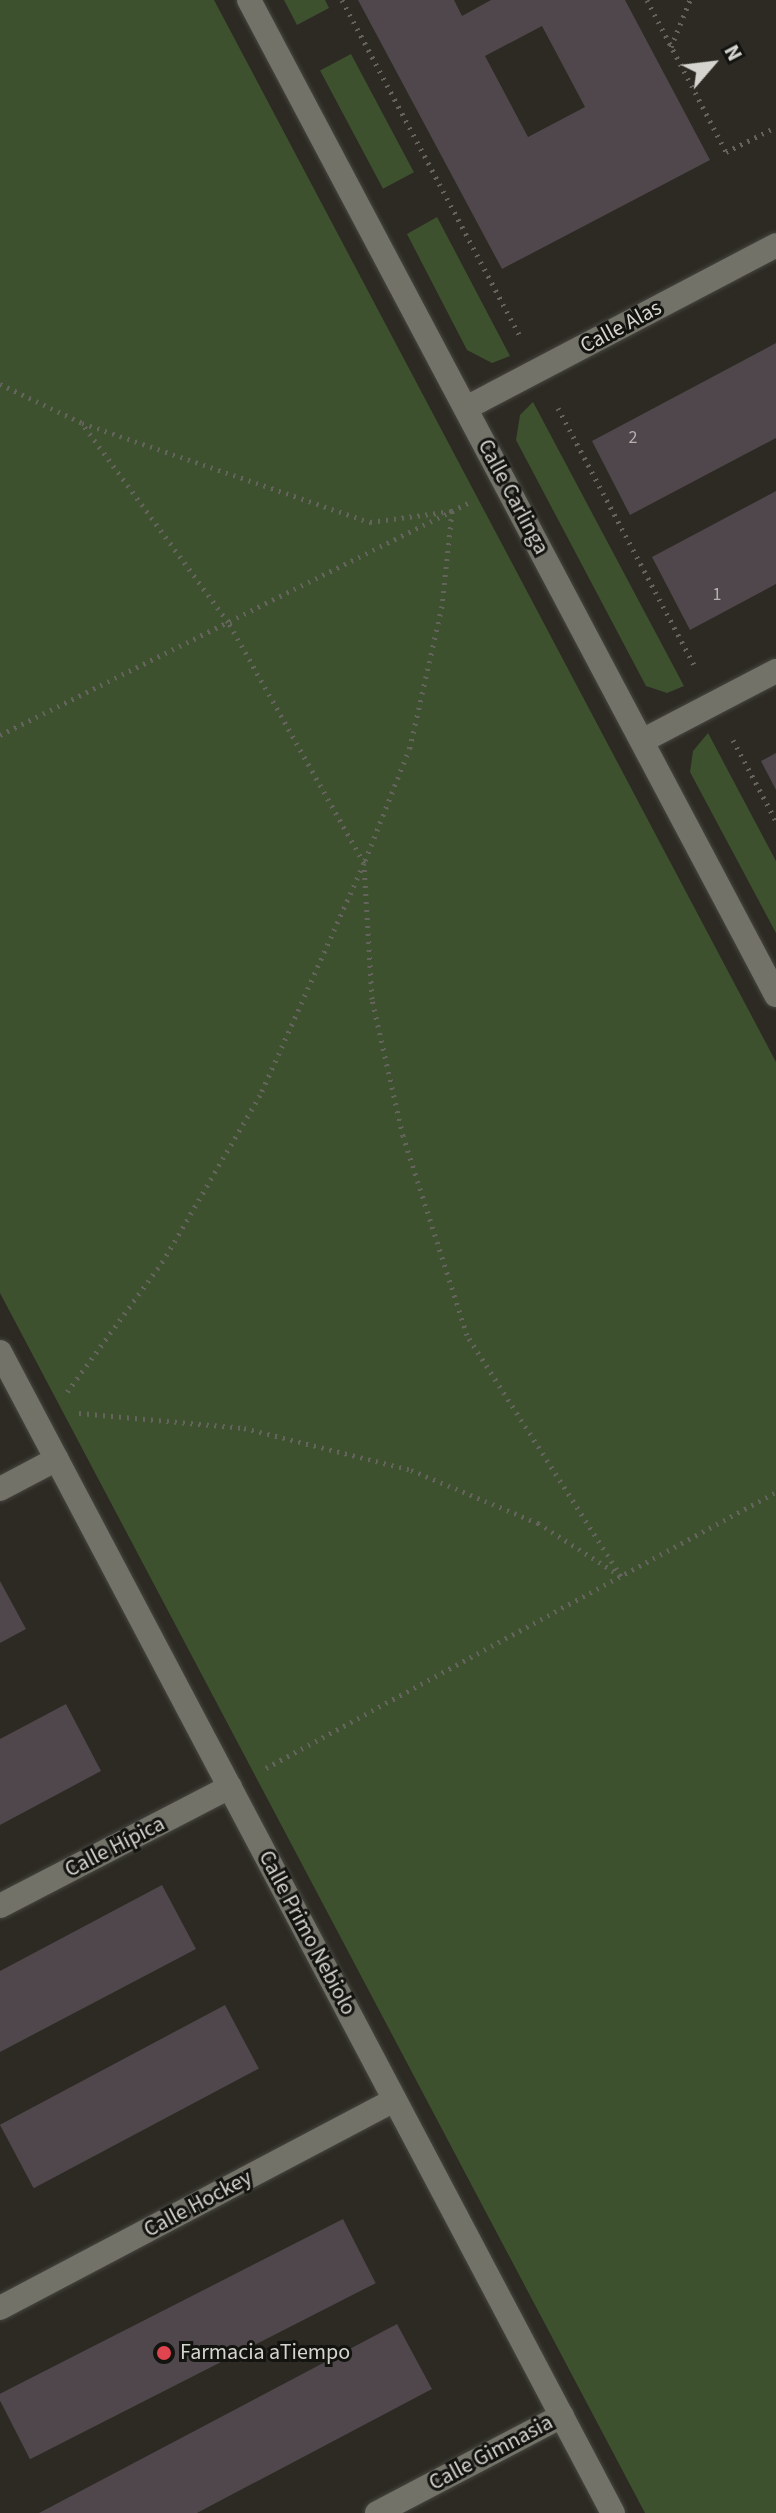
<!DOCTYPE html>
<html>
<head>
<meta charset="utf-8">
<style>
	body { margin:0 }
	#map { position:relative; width:776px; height:2513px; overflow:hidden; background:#2c2a23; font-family:"Source Sans 3",sans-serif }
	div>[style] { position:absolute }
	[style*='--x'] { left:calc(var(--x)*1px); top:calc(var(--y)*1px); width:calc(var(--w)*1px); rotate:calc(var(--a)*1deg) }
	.green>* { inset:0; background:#3e512f; transform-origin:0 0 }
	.building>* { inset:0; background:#4f474c; transform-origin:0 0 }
	.path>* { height:5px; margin-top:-2.5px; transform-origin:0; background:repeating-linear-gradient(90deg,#64635c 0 2px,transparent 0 8px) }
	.roads { filter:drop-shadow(0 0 2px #46453f) drop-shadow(0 0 2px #46453f) }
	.minor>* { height:24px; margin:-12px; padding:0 12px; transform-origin:12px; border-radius:12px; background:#737269 }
	.dots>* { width:22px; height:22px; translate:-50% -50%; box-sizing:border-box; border:4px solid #131310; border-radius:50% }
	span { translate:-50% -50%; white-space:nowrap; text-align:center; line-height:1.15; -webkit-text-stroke:6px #131310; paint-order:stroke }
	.number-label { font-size:18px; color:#b4b1ae }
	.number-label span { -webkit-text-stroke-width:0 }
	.street-label { font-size:22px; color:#d5d4cf }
	.poi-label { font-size:22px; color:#d5d4cf }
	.left { translate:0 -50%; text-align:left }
	.north { position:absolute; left:672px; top:24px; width:80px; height:80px; -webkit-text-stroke:6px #131310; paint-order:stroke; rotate:62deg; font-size:22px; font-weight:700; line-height:32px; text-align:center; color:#d5d4cf }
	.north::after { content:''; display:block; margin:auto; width:28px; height:36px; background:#d5d4cf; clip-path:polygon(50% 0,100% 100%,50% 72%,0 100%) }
</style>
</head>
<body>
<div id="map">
	<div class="green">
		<div style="clip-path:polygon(0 0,214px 0,776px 1062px,776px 2513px,645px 2513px,0 1293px)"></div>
		<div style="clip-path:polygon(284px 0,325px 0,329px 8px,297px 25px)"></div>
		<div style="left:351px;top:54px;width:134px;height:35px;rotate:62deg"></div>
		<div style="clip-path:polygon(437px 217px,510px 356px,492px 363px,467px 350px,407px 234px)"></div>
		<div style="clip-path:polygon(533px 402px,684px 686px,667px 693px,646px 686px,516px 440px,520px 415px)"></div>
		<div style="clip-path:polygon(708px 733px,776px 861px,776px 933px,690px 772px,693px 751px)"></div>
	</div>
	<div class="building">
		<div style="clip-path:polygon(evenodd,358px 0,454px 0,462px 16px,491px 0,625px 0,710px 160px,502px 269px,358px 0,542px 26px,585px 107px,528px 137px,485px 56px,542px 26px)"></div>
		<div style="clip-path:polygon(776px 343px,776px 438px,630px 515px,592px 441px)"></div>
		<div style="clip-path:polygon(776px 491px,776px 584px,690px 630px,652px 557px)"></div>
		<div style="clip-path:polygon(776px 753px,776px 790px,761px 761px)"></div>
		<div style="clip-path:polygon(0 1581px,26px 1629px,0 1643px)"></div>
		<div style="clip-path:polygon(66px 1704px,101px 1771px,0 1825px,0 1739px)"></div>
		<div style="clip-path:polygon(162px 1885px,196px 1949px,0 2052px,0 1971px)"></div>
		<div style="left:225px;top:2005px;width:72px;height:255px;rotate:62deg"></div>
		<div style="left:343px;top:2219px;width:72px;height:388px;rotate:63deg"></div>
		<div style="clip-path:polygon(397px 2324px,432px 2389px,197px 2513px,39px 2513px)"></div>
	</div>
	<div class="path">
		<div style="--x:342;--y:0;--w:379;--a:62.1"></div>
		<div style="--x:647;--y:0;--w:171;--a:62.5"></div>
		<div style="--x:726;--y:152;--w:56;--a:-26.6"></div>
		<div style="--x:671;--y:47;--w:51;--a:-68"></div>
		<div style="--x:0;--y:384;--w:91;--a:25.4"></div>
		<div style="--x:82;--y:423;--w:305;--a:19"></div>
		<div style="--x:370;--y:522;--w:83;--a:-7.6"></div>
		<div style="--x:452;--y:511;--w:96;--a:96"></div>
		<div style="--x:442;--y:606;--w:145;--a:102.8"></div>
		<div style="--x:410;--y:747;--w:125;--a:111.6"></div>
		<div style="--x:364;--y:863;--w:254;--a:114.1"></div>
		<div style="--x:260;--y:1095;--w:192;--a:120.3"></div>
		<div style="--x:163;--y:1261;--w:162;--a:126.2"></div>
		<div style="--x:558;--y:408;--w:293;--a:62.1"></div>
		<div style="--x:0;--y:735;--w:522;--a:-26.37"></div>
		<div style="--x:733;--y:740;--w:92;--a:62"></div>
		<div style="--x:79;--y:1413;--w:166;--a:5.2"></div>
		<div style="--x:244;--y:1428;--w:172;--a:14.1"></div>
		<div style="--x:411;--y:1470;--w:138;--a:22.7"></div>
		<div style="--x:538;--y:1523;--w:98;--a:32.6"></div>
		<div style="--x:621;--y:1576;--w:286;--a:-122.6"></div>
		<div style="--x:467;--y:1335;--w:209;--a:-107.8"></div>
		<div style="--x:403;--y:1136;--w:140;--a:-102.8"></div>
		<div style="--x:372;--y:999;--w:136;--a:-93.4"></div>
		<div style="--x:364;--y:863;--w:277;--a:-119.4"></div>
		<div style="--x:228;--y:622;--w:247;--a:-126.3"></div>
		<div style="--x:266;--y:1768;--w:580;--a:-28.42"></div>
	</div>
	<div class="roads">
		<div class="minor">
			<div style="--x:249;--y:0;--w:1126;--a:62.09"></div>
			<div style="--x:466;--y:408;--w:350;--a:-27.7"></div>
			<div style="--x:642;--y:741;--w:151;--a:-27.6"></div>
			<div style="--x:0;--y:1352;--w:1313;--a:62.17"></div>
			<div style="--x:0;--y:1489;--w:64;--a:-27.8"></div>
			<div style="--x:0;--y:1906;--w:259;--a:-27.4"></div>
			<div style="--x:0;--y:2308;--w:446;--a:-27.8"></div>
			<div style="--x:377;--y:2513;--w:209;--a:-27.7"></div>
		</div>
	</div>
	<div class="dots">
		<div style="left:164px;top:2353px;background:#e0444e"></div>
	</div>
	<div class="number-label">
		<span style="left:633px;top:438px">2</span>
		<span style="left:717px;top:595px">1</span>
	</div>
	<div class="street-label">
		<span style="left:621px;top:327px;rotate:-28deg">Calle Alas</span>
		<span style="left:513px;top:497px;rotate:62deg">Calle Carlinga</span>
		<span style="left:115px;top:1847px;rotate:-27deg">Calle Hípica</span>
		<span style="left:307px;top:1933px;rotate:62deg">Calle Primo Nebiolo</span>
		<span style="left:198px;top:2204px;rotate:-28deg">Calle Hockey</span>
		<span style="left:491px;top:2453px;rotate:-28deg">Calle Gimnasia</span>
	</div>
	<div class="poi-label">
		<span class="left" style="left:180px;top:2353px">Farmacia aTiempo</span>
	</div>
	<div class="north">N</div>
</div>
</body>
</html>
